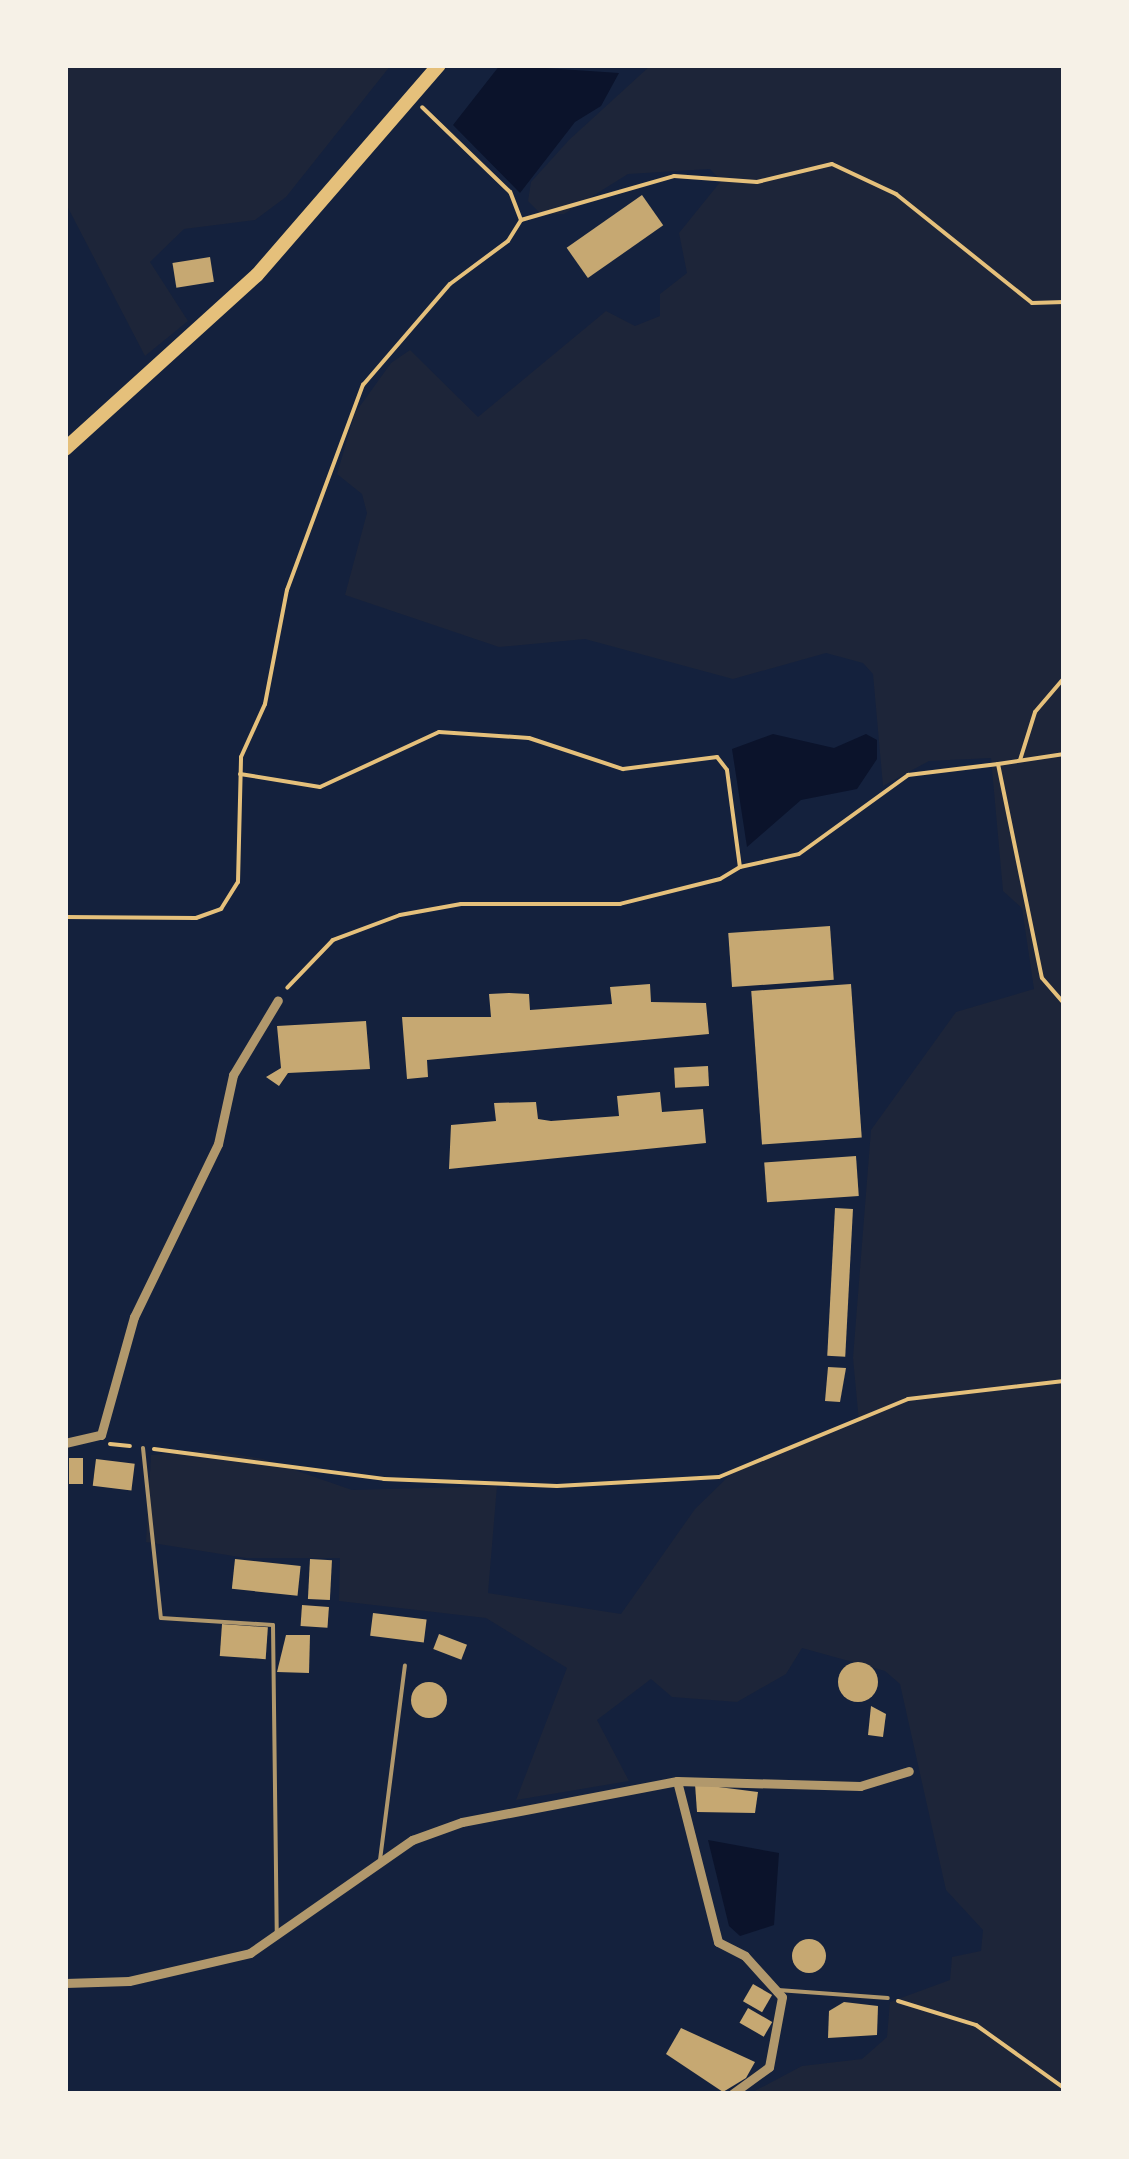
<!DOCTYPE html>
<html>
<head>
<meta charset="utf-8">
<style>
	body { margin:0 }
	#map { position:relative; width:1129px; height:2159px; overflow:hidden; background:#14213d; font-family:"Source Sans 3",sans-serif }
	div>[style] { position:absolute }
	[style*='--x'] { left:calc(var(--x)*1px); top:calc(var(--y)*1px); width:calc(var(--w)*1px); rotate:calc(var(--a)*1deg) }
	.green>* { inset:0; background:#1d2539 }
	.water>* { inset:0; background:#0b132b }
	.building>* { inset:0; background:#c6a872; transform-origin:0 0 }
	.round { border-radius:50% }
	.path>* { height:4px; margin:-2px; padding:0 2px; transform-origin:2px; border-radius:2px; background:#e5c07b }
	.service>* { height:4px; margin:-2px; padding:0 2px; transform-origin:2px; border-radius:2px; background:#b1986c }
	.minor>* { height:9px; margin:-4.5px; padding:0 4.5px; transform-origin:4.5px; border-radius:4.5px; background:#b1986c }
	.primary>* { height:14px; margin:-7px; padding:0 7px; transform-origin:7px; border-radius:7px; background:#e5c07b }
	span { translate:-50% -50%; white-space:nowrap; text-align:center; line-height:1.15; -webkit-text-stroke:8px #f6f1e7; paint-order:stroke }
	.frame { position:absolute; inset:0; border:68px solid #f6f1e7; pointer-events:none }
</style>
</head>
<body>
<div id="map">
	<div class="green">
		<div style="clip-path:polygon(65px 65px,391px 65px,286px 197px,255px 220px,184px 229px,150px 262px,188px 321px,145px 356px,65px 202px)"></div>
		<div style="clip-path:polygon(651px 65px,1064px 65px,1064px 2094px,749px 2094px,802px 2066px,862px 2059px,887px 2037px,890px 2002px,950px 1980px,952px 1957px,981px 1951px,983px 1930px,946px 1890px,900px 1684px,885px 1671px,802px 1648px,786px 1674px,737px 1702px,672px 1697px,651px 1679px,597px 1720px,629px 1781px,516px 1800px,567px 1668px,486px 1618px,339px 1601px,340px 1558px,246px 1558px,146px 1542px,151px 1455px,208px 1450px,263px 1459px,352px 1490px,497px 1486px,488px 1593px,621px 1614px,695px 1509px,734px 1471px,859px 1422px,853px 1358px,871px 1130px,956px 1012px,1034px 989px,1022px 908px,1003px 891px,991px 758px,929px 761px,883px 786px,873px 674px,863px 663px,826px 653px,733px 679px,585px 639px,499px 647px,345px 595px,367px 513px,362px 494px,337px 474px,355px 413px,391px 363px,410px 350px,478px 417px,606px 311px,635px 326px,660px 316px,660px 294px,687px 273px,679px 233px,721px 181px,710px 169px,628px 174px,564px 214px,541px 214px,528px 201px,531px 182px,569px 140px)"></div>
	</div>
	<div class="water">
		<div style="clip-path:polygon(500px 65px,619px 73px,601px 106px,575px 122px,520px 193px,453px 125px)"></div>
		<div style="clip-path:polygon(773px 734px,834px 748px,866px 734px,877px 740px,877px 759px,857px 789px,801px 800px,747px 847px,732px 749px)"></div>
		<div style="clip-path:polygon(708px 1840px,779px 1853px,774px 1925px,740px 1936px,729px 1926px)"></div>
	</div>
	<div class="building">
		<div style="left:642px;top:195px;width:37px;height:92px;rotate:55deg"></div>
		<div style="left:210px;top:257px;width:25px;height:38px;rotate:81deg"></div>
		<div style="left:830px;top:926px;width:54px;height:102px;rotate:86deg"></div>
		<div style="clip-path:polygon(650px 984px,651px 1002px,706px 1003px,709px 1034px,427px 1060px,428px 1077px,407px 1079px,402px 1017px,491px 1017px,489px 994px,509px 993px,529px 994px,530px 1010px,612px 1004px,610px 987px)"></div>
		<div style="left:851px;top:984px;width:154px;height:100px;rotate:86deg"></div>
		<div style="clip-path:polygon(366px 1021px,370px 1069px,288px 1073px,279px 1086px,266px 1077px,281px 1068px,277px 1026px)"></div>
		<div style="left:708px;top:1066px;width:20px;height:34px;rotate:87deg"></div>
		<div style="clip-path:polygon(660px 1092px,662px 1112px,703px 1109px,706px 1143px,449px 1169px,451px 1125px,496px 1121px,494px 1103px,536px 1102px,538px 1119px,551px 1121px,619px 1116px,617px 1096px)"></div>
		<div style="left:856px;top:1156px;width:40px;height:92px;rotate:86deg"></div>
		<div style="left:835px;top:1208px;width:18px;height:148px;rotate:3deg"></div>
		<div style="clip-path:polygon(828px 1367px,846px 1368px,840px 1402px,825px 1401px)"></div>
		<div style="left:69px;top:1458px;width:14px;height:26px"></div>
		<div style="left:96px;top:1459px;width:39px;height:27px;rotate:7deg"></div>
		<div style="left:235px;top:1559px;width:66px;height:30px;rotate:6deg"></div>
		<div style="left:310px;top:1559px;width:22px;height:40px;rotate:3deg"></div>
		<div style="left:302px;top:1605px;width:27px;height:21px;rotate:4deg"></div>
		<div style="left:373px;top:1613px;width:54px;height:23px;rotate:7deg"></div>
		<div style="left:222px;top:1624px;width:46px;height:32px;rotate:4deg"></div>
		<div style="left:439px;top:1634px;width:30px;height:16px;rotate:21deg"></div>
		<div style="clip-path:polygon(286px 1635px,310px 1635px,309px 1673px,277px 1672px)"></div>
		<div class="round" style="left:838px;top:1662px;width:40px;height:40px"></div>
		<div class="round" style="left:411px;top:1682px;width:36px;height:36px"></div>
		<div style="clip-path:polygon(871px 1706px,886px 1714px,883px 1737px,868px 1735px)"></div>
		<div style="clip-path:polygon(695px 1784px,758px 1792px,755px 1813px,697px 1812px)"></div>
		<div class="round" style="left:792px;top:1939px;width:34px;height:34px"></div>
		<div style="left:753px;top:1984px;width:22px;height:20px;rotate:30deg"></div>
		<div style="clip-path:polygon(844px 2002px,878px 2006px,877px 2035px,828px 2038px,829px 2011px)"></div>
		<div style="left:748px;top:2008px;width:28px;height:17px;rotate:30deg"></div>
		<div style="clip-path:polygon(681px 2028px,755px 2062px,746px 2078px,723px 2092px,666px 2054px)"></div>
	</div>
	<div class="path">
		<div style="--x:521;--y:220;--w:159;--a:-16"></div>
		<div style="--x:674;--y:176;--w:83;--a:4.1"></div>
		<div style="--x:757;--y:182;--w:77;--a:-13.5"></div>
		<div style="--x:832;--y:164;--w:71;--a:25.1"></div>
		<div style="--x:896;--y:194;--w:174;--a:38.7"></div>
		<div style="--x:1032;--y:303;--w:32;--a:-2"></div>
		<div style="--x:1020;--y:760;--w:50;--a:-72.6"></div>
		<div style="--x:1035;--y:712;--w:45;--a:-49.5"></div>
		<div style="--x:998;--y:764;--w:67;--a:-8.6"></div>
		<div style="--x:240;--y:774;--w:81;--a:9.2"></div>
		<div style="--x:320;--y:787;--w:131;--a:-24.8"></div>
		<div style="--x:439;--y:732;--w:90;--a:3.8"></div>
		<div style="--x:529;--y:738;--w:99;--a:18.3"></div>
		<div style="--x:623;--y:769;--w:95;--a:-7.3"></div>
		<div style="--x:717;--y:757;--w:16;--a:52"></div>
		<div style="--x:727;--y:770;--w:98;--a:82.4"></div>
		<div style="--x:740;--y:867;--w:23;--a:149"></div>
		<div style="--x:720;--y:879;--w:103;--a:166"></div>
		<div style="--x:620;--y:904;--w:159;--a:180"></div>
		<div style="--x:461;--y:904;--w:62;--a:169.8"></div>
		<div style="--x:400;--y:915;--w:72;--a:159.5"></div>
		<div style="--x:333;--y:940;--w:66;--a:133.8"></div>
		<div style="--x:740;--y:867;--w:60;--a:-12.4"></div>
		<div style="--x:799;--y:854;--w:135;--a:-35.9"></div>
		<div style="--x:908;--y:775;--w:91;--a:-7"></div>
		<div style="--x:998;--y:764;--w:218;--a:78.4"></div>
		<div style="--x:1042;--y:978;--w:33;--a:49"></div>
		<div style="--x:65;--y:917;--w:131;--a:0.4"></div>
		<div style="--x:196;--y:918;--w:27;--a:-20"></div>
		<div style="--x:221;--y:909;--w:32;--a:-58"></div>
		<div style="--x:238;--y:882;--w:125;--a:-88.6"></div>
		<div style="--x:241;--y:757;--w:58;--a:-65.6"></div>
		<div style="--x:265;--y:704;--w:116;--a:-79.1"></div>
		<div style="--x:287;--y:590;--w:219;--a:-69.7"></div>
		<div style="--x:363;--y:385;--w:133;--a:-49.3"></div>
		<div style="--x:450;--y:284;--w:72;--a:-36.6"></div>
		<div style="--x:508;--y:241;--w:25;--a:-58"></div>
		<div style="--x:521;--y:220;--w:30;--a:-111"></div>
		<div style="--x:510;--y:192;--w:122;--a:-136"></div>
		<div style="--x:110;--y:1444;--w:20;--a:6"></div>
		<div style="--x:154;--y:1449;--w:232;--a:7.4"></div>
		<div style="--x:384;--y:1479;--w:173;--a:2.3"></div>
		<div style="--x:557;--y:1486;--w:162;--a:-3.2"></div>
		<div style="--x:719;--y:1477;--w:204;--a:-22.4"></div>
		<div style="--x:908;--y:1399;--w:157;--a:-6.6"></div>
		<div style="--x:898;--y:2001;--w:82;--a:17.1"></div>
		<div style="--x:976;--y:2025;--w:108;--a:35.6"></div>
	</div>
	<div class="service">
		<div style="--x:143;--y:1448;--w:171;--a:84"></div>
		<div style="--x:161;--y:1618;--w:112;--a:3.6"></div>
		<div style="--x:273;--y:1625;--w:308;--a:89.3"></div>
		<div style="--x:380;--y:1860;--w:196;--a:-82.7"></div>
		<div style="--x:778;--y:1990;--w:110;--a:4.2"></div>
	</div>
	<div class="minor">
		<div style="--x:65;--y:1443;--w:37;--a:-13"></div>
		<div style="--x:101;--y:1435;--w:123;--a:-74.4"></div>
		<div style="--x:134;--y:1317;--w:192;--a:-64.1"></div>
		<div style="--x:218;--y:1144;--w:71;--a:-77.7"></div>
		<div style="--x:233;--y:1075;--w:87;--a:-59"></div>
		<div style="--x:677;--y:1781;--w:166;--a:75.7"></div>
		<div style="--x:718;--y:1942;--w:30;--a:27"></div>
		<div style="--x:745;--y:1956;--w:55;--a:47.9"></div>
		<div style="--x:782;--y:1997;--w:71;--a:100.5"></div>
		<div style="--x:769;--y:2067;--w:46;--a:143.9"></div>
		<div style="--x:65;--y:1983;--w:64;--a:-1.8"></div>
		<div style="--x:129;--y:1981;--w:124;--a:-13"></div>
		<div style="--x:250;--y:1953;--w:198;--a:-34.9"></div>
		<div style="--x:412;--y:1840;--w:53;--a:-19.8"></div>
		<div style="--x:462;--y:1822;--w:219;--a:-10.8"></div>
		<div style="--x:677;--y:1781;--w:183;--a:1.6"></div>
		<div style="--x:860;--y:1786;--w:51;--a:-17"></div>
	</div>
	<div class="primary">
		<div style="--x:65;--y:449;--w:259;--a:-42.2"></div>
		<div style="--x:257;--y:275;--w:278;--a:-49.1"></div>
	</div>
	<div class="frame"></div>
</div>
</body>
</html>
